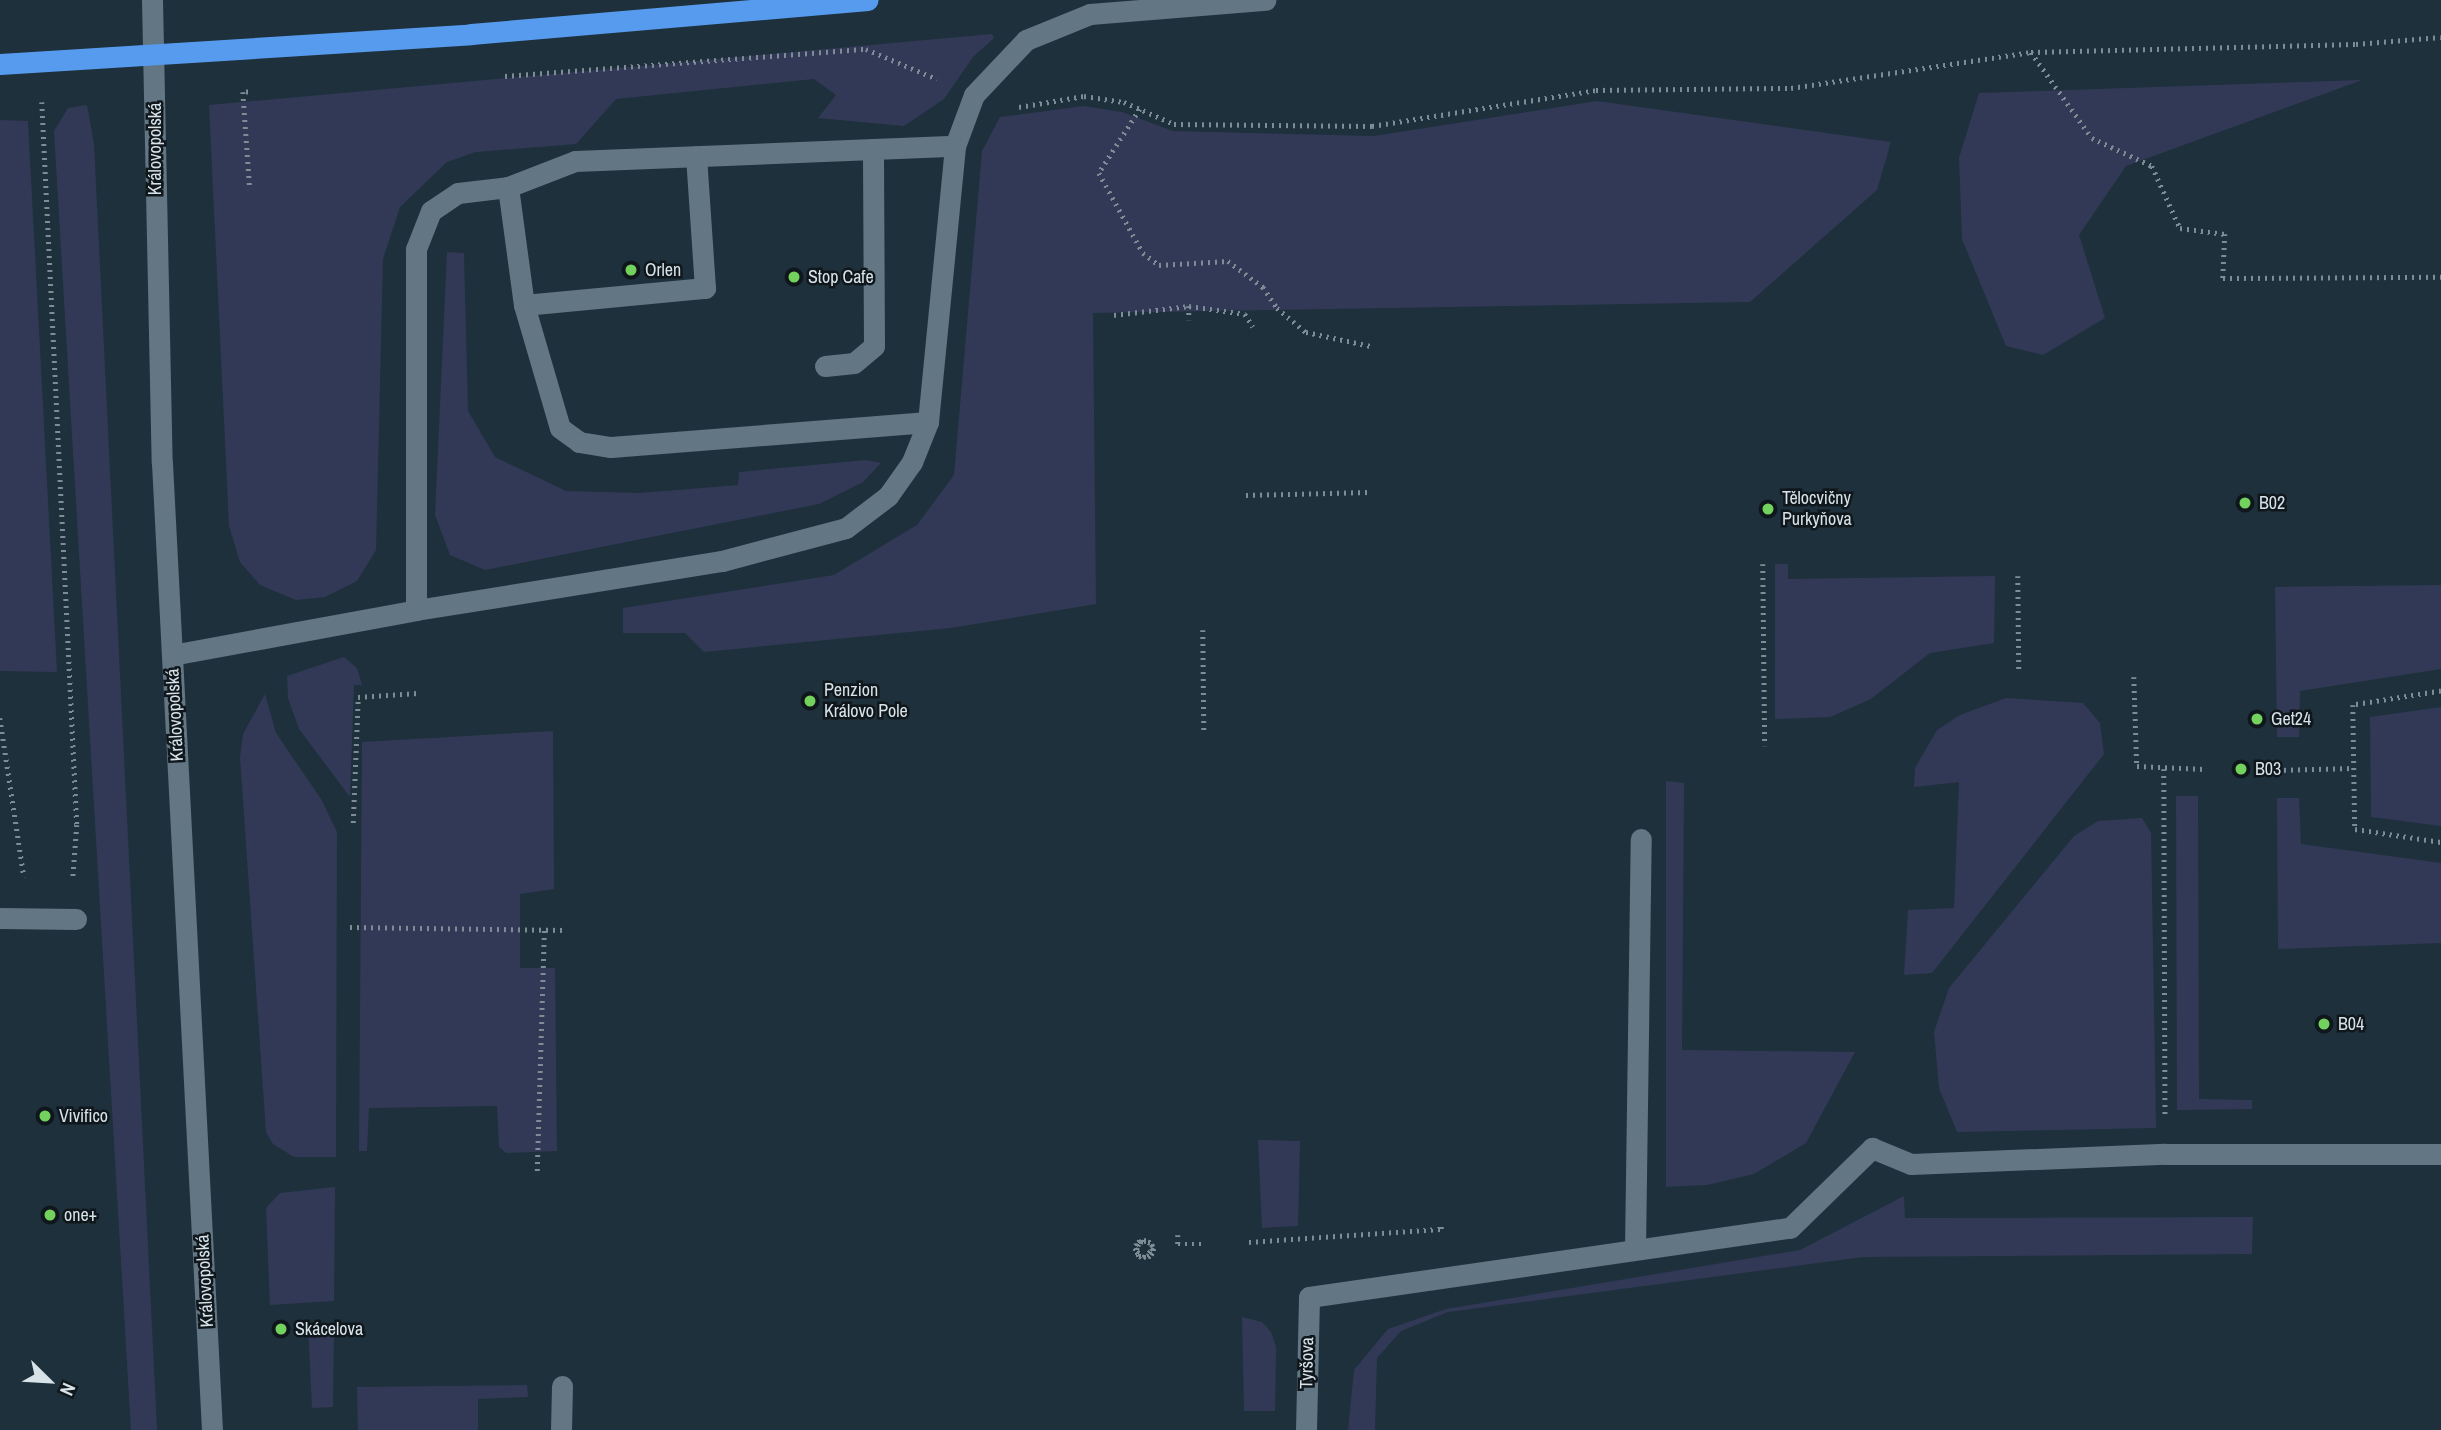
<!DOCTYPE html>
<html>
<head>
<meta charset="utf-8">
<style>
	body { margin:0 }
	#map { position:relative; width:2441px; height:1430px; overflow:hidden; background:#1e303b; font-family:"Archivo Narrow",sans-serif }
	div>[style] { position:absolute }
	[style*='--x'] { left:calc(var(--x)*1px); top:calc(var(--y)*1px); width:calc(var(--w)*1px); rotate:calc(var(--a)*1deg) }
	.green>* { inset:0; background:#323956 }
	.path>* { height:4.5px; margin-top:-2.25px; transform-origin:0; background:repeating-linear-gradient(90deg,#7e8c95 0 2px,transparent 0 7px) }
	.lane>* { height:21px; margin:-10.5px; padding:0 10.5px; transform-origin:10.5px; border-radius:10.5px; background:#627683 }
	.street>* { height:21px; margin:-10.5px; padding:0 10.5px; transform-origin:10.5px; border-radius:10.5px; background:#627683 }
	.secondary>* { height:21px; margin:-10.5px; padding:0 10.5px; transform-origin:10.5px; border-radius:10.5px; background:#627683 }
	.highway>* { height:21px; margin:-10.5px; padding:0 10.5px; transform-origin:10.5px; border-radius:10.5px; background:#579bee }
	.dots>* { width:19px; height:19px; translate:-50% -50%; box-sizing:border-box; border:4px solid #0f171c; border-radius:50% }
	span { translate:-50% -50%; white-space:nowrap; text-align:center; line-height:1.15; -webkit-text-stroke:5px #0f171c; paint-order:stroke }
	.street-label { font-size:18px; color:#d7e2e9 }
	.poi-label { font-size:18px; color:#d7e2e9 }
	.left { translate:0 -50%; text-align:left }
	.north { position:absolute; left:14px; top:1346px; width:70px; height:70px; -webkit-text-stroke:5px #0f171c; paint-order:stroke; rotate:114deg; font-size:19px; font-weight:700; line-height:28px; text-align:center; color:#d7e2e9 }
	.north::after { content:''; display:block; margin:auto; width:24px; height:32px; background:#d7e2e9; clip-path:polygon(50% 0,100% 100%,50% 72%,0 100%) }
</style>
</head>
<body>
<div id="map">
	<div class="green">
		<div style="clip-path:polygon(992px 34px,994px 38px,973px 57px,944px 99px,904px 126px,818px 118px,836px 95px,814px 79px,616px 99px,576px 144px,476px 152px,447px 162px,400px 207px,383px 259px,376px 550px,357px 581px,325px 597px,296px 600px,260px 585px,240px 562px,229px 526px,209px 105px)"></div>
		<div style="clip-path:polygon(2362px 80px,2126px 166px,2079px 235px,2105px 318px,2043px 355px,2006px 346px,1962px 239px,1959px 158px,1979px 93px)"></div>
		<div style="clip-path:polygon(1597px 101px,1891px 142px,1877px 190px,1750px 302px,1093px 313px,1096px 604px,951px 628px,704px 652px,685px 633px,623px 633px,623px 608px,834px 575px,917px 525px,954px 475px,982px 151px,1000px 117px,1084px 106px,1122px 112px,1173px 131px,1374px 136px)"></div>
		<div style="clip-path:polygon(87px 105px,94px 144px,157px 1430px,131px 1430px,54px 131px,68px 108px)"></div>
		<div style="clip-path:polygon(0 120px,28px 121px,57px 672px,0 671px)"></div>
		<div style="clip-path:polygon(447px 252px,464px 253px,468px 411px,495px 457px,566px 491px,641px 493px,738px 485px,739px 472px,866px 460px,881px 463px,863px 482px,819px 504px,485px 570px,450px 555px,435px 515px)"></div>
		<div style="clip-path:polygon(1775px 564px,1788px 564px,1788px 579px,1995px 576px,1994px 643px,1930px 653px,1871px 699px,1830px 717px,1775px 719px)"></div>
		<div style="clip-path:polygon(2441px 585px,2441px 669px,2300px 691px,2299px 737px,2277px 737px,2275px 587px)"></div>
		<div style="clip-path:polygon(344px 657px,357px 668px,362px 685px,354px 685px,350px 797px,299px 729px,288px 698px,287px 676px)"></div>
		<div style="clip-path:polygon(265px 694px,276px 733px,321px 799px,337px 832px,336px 1157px,294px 1157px,273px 1144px,266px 1132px,240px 757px,243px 734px)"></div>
		<div style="clip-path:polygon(2006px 698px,2083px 703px,2100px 723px,2104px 754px,1932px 973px,1904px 975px,1908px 910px,1954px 908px,1959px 782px,1914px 787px,1915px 768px,1937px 730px,1960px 715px)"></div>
		<div style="clip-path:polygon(2441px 707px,2441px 826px,2371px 817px,2370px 717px)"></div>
		<div style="clip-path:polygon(553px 731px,554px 889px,520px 894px,520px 968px,555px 968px,557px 1151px,506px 1153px,499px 1147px,497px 1106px,369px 1108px,367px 1151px,359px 1151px,362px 742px)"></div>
		<div style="clip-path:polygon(1666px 781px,1684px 783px,1682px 1050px,1855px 1052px,1806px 1143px,1754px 1174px,1707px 1185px,1666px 1187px)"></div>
		<div style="clip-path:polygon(2176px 796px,2198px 796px,2199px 1099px,2252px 1100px,2252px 1109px,2177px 1110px)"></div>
		<div style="clip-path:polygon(2277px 798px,2299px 798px,2301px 844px,2441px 863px,2441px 943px,2278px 949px)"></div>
		<div style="clip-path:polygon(2142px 818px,2151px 833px,2156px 1128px,1957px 1132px,1939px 1088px,1934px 1032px,1949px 988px,2074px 836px,2098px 821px)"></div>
		<div style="clip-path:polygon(1258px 1140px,1300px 1141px,1298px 1226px,1262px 1228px)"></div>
		<div style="clip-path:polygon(335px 1187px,334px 1301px,270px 1305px,266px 1208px,280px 1193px)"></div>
		<div style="clip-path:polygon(1904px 1196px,1905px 1218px,2253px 1217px,2252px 1254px,1863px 1257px,1448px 1312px,1401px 1331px,1377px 1358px,1375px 1430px,1348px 1430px,1354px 1370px,1388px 1329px,1446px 1309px,1800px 1250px)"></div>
		<div style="clip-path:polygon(1242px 1317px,1262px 1322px,1271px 1332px,1276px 1347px,1275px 1411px,1244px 1411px)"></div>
		<div style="clip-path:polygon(308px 1324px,334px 1325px,333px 1407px,312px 1408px)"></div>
		<div style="clip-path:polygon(527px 1385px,528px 1397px,478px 1399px,478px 1430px,358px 1430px,357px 1387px)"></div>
	</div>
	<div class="path">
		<div style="--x:2031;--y:52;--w:105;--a:54.7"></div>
		<div style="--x:2092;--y:138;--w:66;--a:25"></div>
		<div style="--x:2152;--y:166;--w:68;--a:65.7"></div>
		<div style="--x:2180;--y:228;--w:45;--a:7.6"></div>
		<div style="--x:2225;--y:234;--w:44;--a:92.6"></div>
		<div style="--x:2223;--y:278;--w:218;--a:-0.3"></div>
		<div style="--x:505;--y:76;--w:362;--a:-4.3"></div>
		<div style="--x:866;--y:49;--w:77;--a:22.9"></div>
		<div style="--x:248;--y:92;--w:5;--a:180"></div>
		<div style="--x:243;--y:92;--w:98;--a:85.9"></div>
		<div style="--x:42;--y:102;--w:724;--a:87.23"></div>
		<div style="--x:77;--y:825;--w:53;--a:94.3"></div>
		<div style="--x:1019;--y:107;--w:66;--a:-9.6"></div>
		<div style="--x:1084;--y:96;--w:40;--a:8.5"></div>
		<div style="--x:1124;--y:102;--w:55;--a:23.7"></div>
		<div style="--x:1174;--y:124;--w:198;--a:0.6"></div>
		<div style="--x:1372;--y:126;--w:227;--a:-9.1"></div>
		<div style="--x:1596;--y:90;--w:195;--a:-0.6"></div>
		<div style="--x:1791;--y:88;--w:243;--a:-8.5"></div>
		<div style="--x:2031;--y:52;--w:325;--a:-1.4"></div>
		<div style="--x:2356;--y:44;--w:85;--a:-4.7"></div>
		<div style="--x:1140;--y:109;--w:76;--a:122.6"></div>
		<div style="--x:1099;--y:173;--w:91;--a:61.2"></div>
		<div style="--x:1143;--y:253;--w:20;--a:37"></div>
		<div style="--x:1159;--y:265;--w:69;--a:-3.3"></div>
		<div style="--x:1228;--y:261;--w:44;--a:36.6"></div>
		<div style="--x:1263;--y:287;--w:25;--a:56"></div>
		<div style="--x:1277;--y:308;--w:38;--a:40"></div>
		<div style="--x:1306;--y:332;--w:66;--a:12.2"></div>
		<div style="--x:1189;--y:306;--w:14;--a:90"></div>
		<div style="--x:1114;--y:315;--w:76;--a:-6.8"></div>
		<div style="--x:1189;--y:306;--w:57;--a:8.1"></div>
		<div style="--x:1245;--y:314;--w:15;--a:58"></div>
		<div style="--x:1246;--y:495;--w:123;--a:-1.4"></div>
		<div style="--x:1763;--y:564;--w:182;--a:89.4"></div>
		<div style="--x:2018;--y:576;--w:95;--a:89.4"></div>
		<div style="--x:1203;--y:630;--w:102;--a:89.4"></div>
		<div style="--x:2134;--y:677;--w:89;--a:88.1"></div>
		<div style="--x:2137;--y:766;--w:68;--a:2.5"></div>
		<div style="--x:2441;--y:691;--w:89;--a:171"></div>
		<div style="--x:2353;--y:705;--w:124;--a:89.1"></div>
		<div style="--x:2355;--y:829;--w:87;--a:8.6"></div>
		<div style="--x:0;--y:718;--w:161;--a:81.4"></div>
		<div style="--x:2164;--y:769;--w:346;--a:89.8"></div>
		<div style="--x:2277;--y:770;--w:77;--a:-1.5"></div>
		<div style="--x:353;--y:823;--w:126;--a:-87.7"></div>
		<div style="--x:358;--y:697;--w:60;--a:-3.8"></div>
		<div style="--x:350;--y:927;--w:216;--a:0.8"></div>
		<div style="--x:537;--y:1171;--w:242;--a:-88.3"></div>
		<div style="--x:1178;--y:1235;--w:9;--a:90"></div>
		<div style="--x:1178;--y:1244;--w:23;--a:0"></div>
		<div style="--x:1140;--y:1241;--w:4;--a:135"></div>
		<div style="--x:1137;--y:1244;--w:4;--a:117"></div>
		<div style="--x:1135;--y:1248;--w:9;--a:63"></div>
		<div style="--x:1139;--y:1256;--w:4;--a:14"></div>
		<div style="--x:1143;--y:1257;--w:4;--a:-14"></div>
		<div style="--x:1147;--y:1256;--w:4;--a:-27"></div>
		<div style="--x:1151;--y:1254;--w:4;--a:-56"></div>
		<div style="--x:1153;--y:1251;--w:5;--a:-101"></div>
		<div style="--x:1152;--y:1246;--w:4;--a:-124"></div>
		<div style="--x:1150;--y:1243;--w:4;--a:-153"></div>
		<div style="--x:1146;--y:1241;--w:4;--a:180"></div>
		<div style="--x:1142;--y:1241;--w:5;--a:143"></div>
		<div style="--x:1138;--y:1244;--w:4;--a:104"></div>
		<div style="--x:1137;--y:1248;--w:4;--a:90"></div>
		<div style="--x:1137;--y:1252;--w:4;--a:63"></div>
		<div style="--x:1139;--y:1256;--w:5;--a:11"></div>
		<div style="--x:1144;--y:1257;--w:4;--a:0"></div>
		<div style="--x:1148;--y:1257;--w:4;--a:-34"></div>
		<div style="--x:1151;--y:1255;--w:4;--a:-63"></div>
		<div style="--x:1153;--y:1251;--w:4;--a:-90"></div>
		<div style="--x:1153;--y:1247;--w:5;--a:-127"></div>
		<div style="--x:1150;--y:1243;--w:4;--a:-153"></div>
		<div style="--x:1146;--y:1241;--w:4;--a:180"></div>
		<div style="--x:1142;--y:1241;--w:4;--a:135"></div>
		<div style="--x:1139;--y:1244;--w:4;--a:117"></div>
		<div style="--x:1137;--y:1248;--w:3;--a:90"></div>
		<div style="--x:1137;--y:1251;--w:8;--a:45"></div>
		<div style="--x:1143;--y:1257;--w:11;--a:-38"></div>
		<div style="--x:1152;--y:1250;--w:7;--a:-106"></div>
		<div style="--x:1150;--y:1243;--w:8;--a:-173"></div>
		<div style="--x:1142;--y:1242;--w:6;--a:-90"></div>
		<div style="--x:1249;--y:1242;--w:192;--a:-3.9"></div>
		<div style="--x:1441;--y:1229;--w:4;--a:-90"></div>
	</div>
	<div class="lane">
		<div style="--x:508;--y:187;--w:72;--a:-21.2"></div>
		<div style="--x:575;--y:161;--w:380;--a:-2.3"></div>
		<div style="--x:524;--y:305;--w:128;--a:73.7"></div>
		<div style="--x:560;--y:428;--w:24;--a:36"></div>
		<div style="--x:579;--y:442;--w:32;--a:9"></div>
		<div style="--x:611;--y:447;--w:318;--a:-4.5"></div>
		<div style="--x:825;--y:366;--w:29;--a:-6"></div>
		<div style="--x:854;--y:363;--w:26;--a:-40"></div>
		<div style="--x:874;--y:346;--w:197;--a:-90.3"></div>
		<div style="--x:416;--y:610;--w:361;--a:-90"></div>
		<div style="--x:416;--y:249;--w:41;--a:-68.5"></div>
		<div style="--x:431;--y:211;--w:32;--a:-34"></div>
		<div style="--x:458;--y:193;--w:50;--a:-6.8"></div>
		<div style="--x:508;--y:187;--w:119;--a:82.3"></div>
		<div style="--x:524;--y:305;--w:182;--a:-5.4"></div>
		<div style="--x:705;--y:288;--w:132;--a:-93.9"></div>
		<div style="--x:172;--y:655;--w:248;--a:-10.4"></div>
		<div style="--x:416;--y:610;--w:310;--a:-9.1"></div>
		<div style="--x:722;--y:561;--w:128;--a:-14.9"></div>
		<div style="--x:846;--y:528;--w:53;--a:-37.3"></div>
		<div style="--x:888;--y:496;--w:42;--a:-54.8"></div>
		<div style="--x:912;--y:462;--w:43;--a:-68.2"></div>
		<div style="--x:928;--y:422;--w:277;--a:-84.4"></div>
		<div style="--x:955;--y:146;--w:54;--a:-69.6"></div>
		<div style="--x:974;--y:95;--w:76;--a:-46.6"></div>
		<div style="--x:1026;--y:40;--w:69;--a:-22.1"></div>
		<div style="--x:1090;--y:14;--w:176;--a:-4.6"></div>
		<div style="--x:1635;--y:1249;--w:410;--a:-89.2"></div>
		<div style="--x:1309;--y:1297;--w:486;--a:-8.2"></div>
		<div style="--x:1790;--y:1228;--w:115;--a:-44.3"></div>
		<div style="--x:1872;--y:1148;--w:42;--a:22.3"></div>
		<div style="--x:1911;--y:1164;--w:254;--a:-2.3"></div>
		<div style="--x:2165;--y:1154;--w:276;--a:0"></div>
		<div style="--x:561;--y:1430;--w:44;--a:-88.7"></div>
	</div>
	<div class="street">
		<div style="--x:0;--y:918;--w:76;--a:0.8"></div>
		<div style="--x:1306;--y:1430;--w:133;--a:-88.7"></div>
	</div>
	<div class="secondary">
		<div style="--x:152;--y:0;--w:463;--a:88.8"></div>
		<div style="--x:162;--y:463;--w:968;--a:87.04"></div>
	</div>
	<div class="highway">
		<div style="--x:0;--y:64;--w:472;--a:-3.6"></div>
		<div style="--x:471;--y:34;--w:398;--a:-4.9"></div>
	</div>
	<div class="dots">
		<div style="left:631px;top:270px;background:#73d25d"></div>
		<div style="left:794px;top:277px;background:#73d25d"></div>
		<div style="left:2245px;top:503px;background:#73d25d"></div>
		<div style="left:1768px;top:509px;background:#73d25d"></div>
		<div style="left:810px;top:701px;background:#73d25d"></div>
		<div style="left:2257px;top:719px;background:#73d25d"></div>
		<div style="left:2241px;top:769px;background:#73d25d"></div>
		<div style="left:2324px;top:1024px;background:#73d25d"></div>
		<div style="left:45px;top:1116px;background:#73d25d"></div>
		<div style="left:50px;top:1215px;background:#73d25d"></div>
		<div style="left:281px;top:1329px;background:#73d25d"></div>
	</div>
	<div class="street-label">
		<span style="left:155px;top:149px;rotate:-90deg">Královopolská</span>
		<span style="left:175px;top:715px;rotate:-93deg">Královopolská</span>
		<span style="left:205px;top:1281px;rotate:-93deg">Královopolská</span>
		<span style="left:1307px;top:1363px;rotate:-89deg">Tyršova</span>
	</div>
	<div class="poi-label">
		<span class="left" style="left:645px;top:270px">Orlen</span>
		<span class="left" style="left:808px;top:277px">Stop Cafe</span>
		<span class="left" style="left:1782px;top:509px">Tělocvičny<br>Purkyňova</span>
		<span class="left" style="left:2259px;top:503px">B02</span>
		<span class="left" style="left:824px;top:701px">Penzion<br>Královo Pole</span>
		<span class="left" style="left:2271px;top:719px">Get24</span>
		<span class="left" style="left:2255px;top:769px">B03</span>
		<span class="left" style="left:2338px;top:1024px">B04</span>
		<span class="left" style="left:59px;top:1116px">Vivifico</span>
		<span class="left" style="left:64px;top:1215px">one+</span>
		<span class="left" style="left:295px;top:1329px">Skácelova</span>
	</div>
	<div class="north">N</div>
</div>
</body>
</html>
